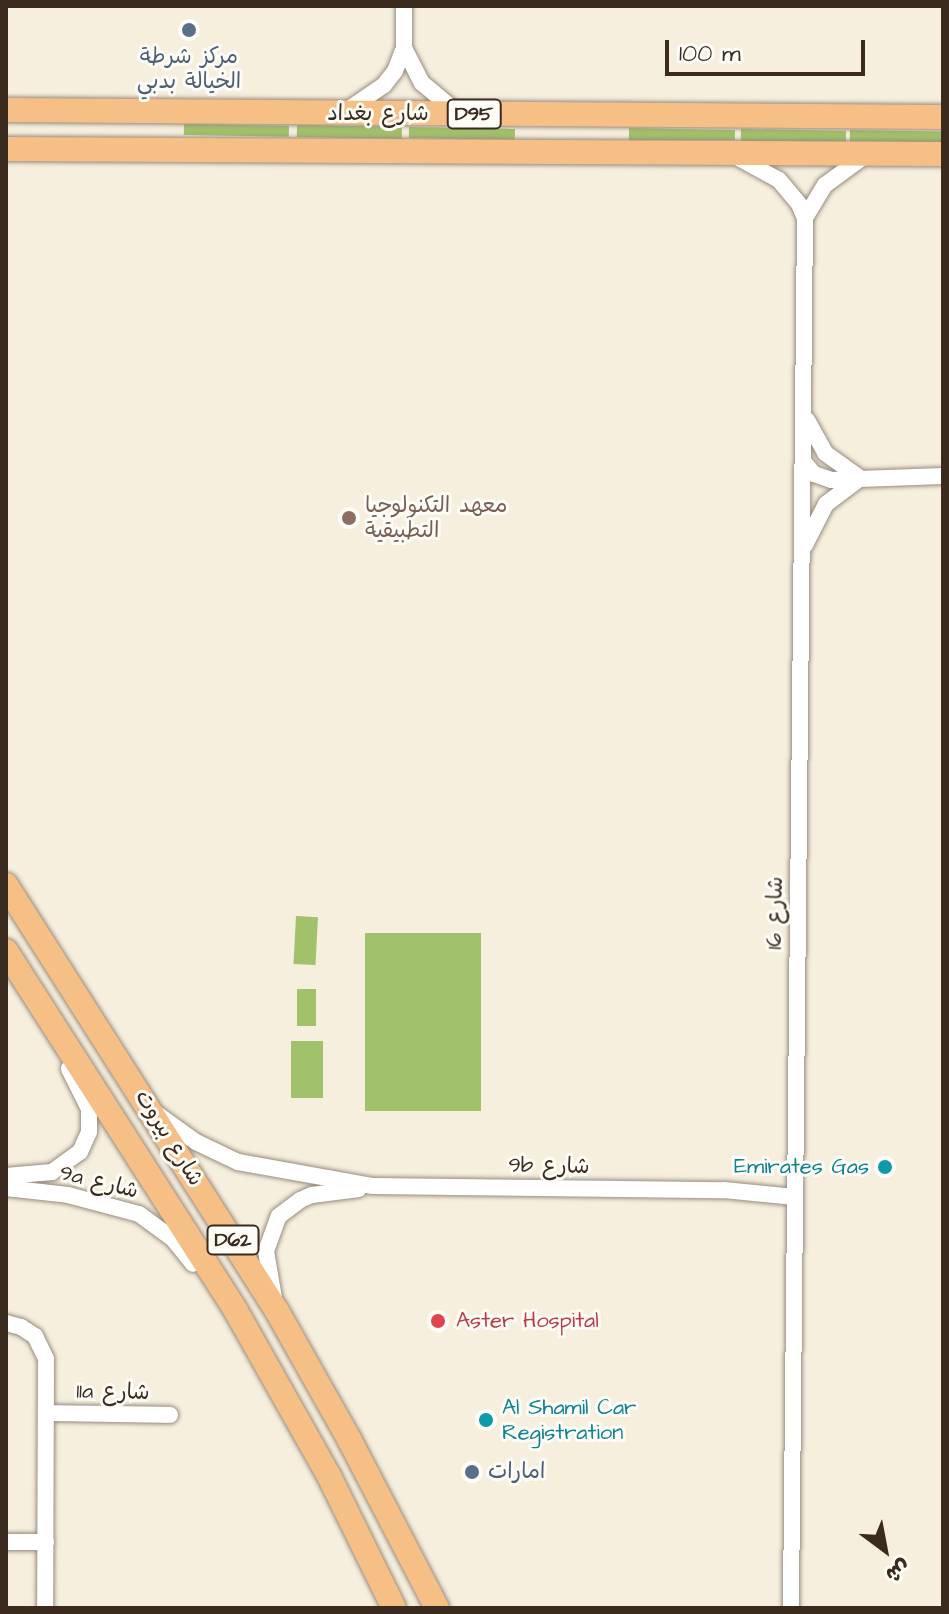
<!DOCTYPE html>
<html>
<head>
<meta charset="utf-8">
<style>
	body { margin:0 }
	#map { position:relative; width:949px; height:1614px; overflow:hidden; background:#f6efde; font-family:"Architects Daughter","Playpen Sans Arabic",sans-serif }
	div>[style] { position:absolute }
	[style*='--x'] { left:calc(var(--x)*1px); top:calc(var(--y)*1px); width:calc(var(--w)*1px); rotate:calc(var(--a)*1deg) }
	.green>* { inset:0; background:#a1c16a; transform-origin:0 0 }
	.roads { filter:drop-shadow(0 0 2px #988c7e) drop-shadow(0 0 2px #988c7e) }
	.street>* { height:16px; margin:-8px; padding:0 8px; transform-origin:8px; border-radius:8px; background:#fff }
	.primary>* { height:24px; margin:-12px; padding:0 12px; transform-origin:12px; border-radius:12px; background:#f5bf86 }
	.dots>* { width:22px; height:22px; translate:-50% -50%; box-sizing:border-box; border:4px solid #fdfcf7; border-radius:50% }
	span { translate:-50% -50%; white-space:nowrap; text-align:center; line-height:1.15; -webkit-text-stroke:6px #fdfcf7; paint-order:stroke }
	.shield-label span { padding:2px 6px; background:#fdfcf7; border:2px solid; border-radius:6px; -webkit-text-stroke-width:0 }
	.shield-label { font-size:20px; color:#3b2a1e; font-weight:700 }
	.service-label { font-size:22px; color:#4e5e75 }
	.left { translate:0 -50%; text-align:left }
	.street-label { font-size:22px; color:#3b2a1e }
	.education-label { font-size:22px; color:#785e54 }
	.culture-label { font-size:22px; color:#0d838f }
	.right { translate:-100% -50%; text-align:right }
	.health-label { font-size:22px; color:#be3a42 }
	.frame { position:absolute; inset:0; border:8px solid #3b2a1e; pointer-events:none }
	.north { position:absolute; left:845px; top:1510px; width:80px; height:80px; -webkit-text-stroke:6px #fdfcf7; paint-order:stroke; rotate:148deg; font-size:22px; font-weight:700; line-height:32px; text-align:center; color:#3b2a1e }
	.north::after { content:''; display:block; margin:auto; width:28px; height:36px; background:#3b2a1e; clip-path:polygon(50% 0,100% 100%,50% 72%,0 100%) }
	.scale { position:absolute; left:665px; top:40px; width:200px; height:36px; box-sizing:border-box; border:4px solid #3b2a1e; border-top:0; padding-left:10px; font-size:24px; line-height:28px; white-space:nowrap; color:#3b2a1e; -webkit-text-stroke:6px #fdfcf7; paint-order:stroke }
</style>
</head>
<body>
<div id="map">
	<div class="green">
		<div style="left:184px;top:124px;width:105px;height:11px;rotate:1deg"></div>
		<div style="left:297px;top:125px;width:105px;height:12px;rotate:1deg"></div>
		<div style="left:409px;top:127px;width:106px;height:11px;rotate:1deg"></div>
		<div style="clip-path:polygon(629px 128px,735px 130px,735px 140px,629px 141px)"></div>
		<div style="left:741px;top:129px;width:105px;height:12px;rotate:1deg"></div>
		<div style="left:850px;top:130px;width:93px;height:11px;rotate:1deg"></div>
		<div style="left:296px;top:916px;width:22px;height:48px;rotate:3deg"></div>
		<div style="left:365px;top:933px;width:116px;height:178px"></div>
		<div style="left:297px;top:989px;width:19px;height:37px"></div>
		<div style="left:291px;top:1041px;width:32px;height:57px"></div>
	</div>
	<div class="roads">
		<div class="street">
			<div style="--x:404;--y:48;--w:39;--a:63"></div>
			<div style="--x:422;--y:83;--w:47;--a:39.8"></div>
			<div style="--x:343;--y:113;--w:50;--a:-34.3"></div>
			<div style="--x:384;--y:85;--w:18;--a:-52"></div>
			<div style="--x:395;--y:71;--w:25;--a:-69"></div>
			<div style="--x:404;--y:48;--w:42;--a:-90"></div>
			<div style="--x:735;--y:156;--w:50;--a:28.6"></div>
			<div style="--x:779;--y:180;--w:31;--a:50"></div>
			<div style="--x:799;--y:204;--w:15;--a:67"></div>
			<div style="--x:805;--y:218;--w:1390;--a:90.58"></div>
			<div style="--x:805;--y:218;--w:39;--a:-59"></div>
			<div style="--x:825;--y:185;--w:51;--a:-36.2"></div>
			<div style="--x:807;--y:420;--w:38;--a:61"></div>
			<div style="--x:825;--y:453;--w:43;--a:35.5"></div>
			<div style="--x:803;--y:461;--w:17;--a:50"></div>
			<div style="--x:814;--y:474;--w:18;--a:19"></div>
			<div style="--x:831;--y:480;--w:112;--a:-2"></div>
			<div style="--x:805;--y:545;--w:46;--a:-62.9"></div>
			<div style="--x:826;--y:504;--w:38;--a:-37"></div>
			<div style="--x:157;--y:1114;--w:48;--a:35.7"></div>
			<div style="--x:196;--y:1142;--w:47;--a:25.5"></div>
			<div style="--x:238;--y:1162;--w:137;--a:10.1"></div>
			<div style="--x:373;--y:1186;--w:351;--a:0.7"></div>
			<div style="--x:724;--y:1190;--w:71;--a:5.6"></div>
			<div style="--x:6;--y:1176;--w:46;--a:-5"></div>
			<div style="--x:52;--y:1172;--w:34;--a:-36"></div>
			<div style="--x:80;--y:1152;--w:22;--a:-66"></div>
			<div style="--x:89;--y:1132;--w:23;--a:-90"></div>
			<div style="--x:89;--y:1109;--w:45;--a:-116.6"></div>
			<div style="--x:6;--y:1188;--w:62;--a:6.4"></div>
			<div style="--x:68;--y:1195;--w:73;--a:15"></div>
			<div style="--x:139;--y:1214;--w:42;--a:36.3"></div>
			<div style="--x:173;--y:1239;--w:32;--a:51"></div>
			<div style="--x:274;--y:1298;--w:48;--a:-99.7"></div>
			<div style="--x:266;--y:1251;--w:37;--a:-70"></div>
			<div style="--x:279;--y:1216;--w:26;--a:-37"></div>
			<div style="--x:300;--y:1200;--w:13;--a:-23"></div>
			<div style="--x:312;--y:1195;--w:47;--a:-7.3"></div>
			<div style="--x:6;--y:1323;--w:16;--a:15"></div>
			<div style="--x:21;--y:1327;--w:17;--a:33"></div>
			<div style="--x:35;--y:1336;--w:25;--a:64"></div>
			<div style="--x:46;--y:1359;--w:249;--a:90.2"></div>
			<div style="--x:47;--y:1413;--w:123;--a:0.9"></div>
			<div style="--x:6;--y:1542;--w:40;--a:0"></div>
		</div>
		<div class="primary">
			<div style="--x:6;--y:110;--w:937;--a:0.43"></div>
			<div style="--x:6;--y:149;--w:937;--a:0.31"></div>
			<div style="--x:6;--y:885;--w:505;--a:57.54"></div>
			<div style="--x:277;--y:1311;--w:147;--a:60.6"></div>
			<div style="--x:349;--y:1439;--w:191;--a:62.5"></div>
			<div style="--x:6;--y:951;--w:427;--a:57.4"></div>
			<div style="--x:236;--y:1311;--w:189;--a:60.6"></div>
			<div style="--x:329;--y:1476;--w:147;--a:63.8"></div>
		</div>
	</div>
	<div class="dots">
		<div style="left:189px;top:30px;background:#5c6f8a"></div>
		<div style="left:349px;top:518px;background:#8d6e63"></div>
		<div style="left:885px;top:1167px;background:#0f9aa8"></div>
		<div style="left:438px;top:1321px;background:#e0444e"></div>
		<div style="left:486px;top:1420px;background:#0f9aa8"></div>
		<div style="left:472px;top:1472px;background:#5c6f8a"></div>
	</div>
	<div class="shield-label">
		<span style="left:474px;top:114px">D95</span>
		<span style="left:233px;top:1240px">D62</span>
	</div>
	<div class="service-label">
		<span style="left:189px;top:69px">مركز شرطة<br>الخيالة بدبي</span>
		<span class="left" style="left:488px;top:1472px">امارات</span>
	</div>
	<div class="street-label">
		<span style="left:378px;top:114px">شارع بغداد</span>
		<span style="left:775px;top:913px;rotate:-89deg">شارع 16</span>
		<span style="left:169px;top:1138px;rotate:58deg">شارع بيروت</span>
		<span style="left:549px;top:1166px;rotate:1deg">9b شارع</span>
		<span style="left:99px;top:1182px;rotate:14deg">9a شارع</span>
		<span style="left:113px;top:1392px;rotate:1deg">11a شارع</span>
	</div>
	<div class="education-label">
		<span class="left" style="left:365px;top:518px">معهد التكنولوجيا<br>التطبيقية</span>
	</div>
	<div class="culture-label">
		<span class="right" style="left:869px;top:1167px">Emirates Gas</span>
		<span class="left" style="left:502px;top:1420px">Al Shamil Car<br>Registration</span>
	</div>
	<div class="health-label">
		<span class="left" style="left:456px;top:1321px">Aster Hospital</span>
	</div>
	<div class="frame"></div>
	<div class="north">ش</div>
	<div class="scale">100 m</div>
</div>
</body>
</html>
